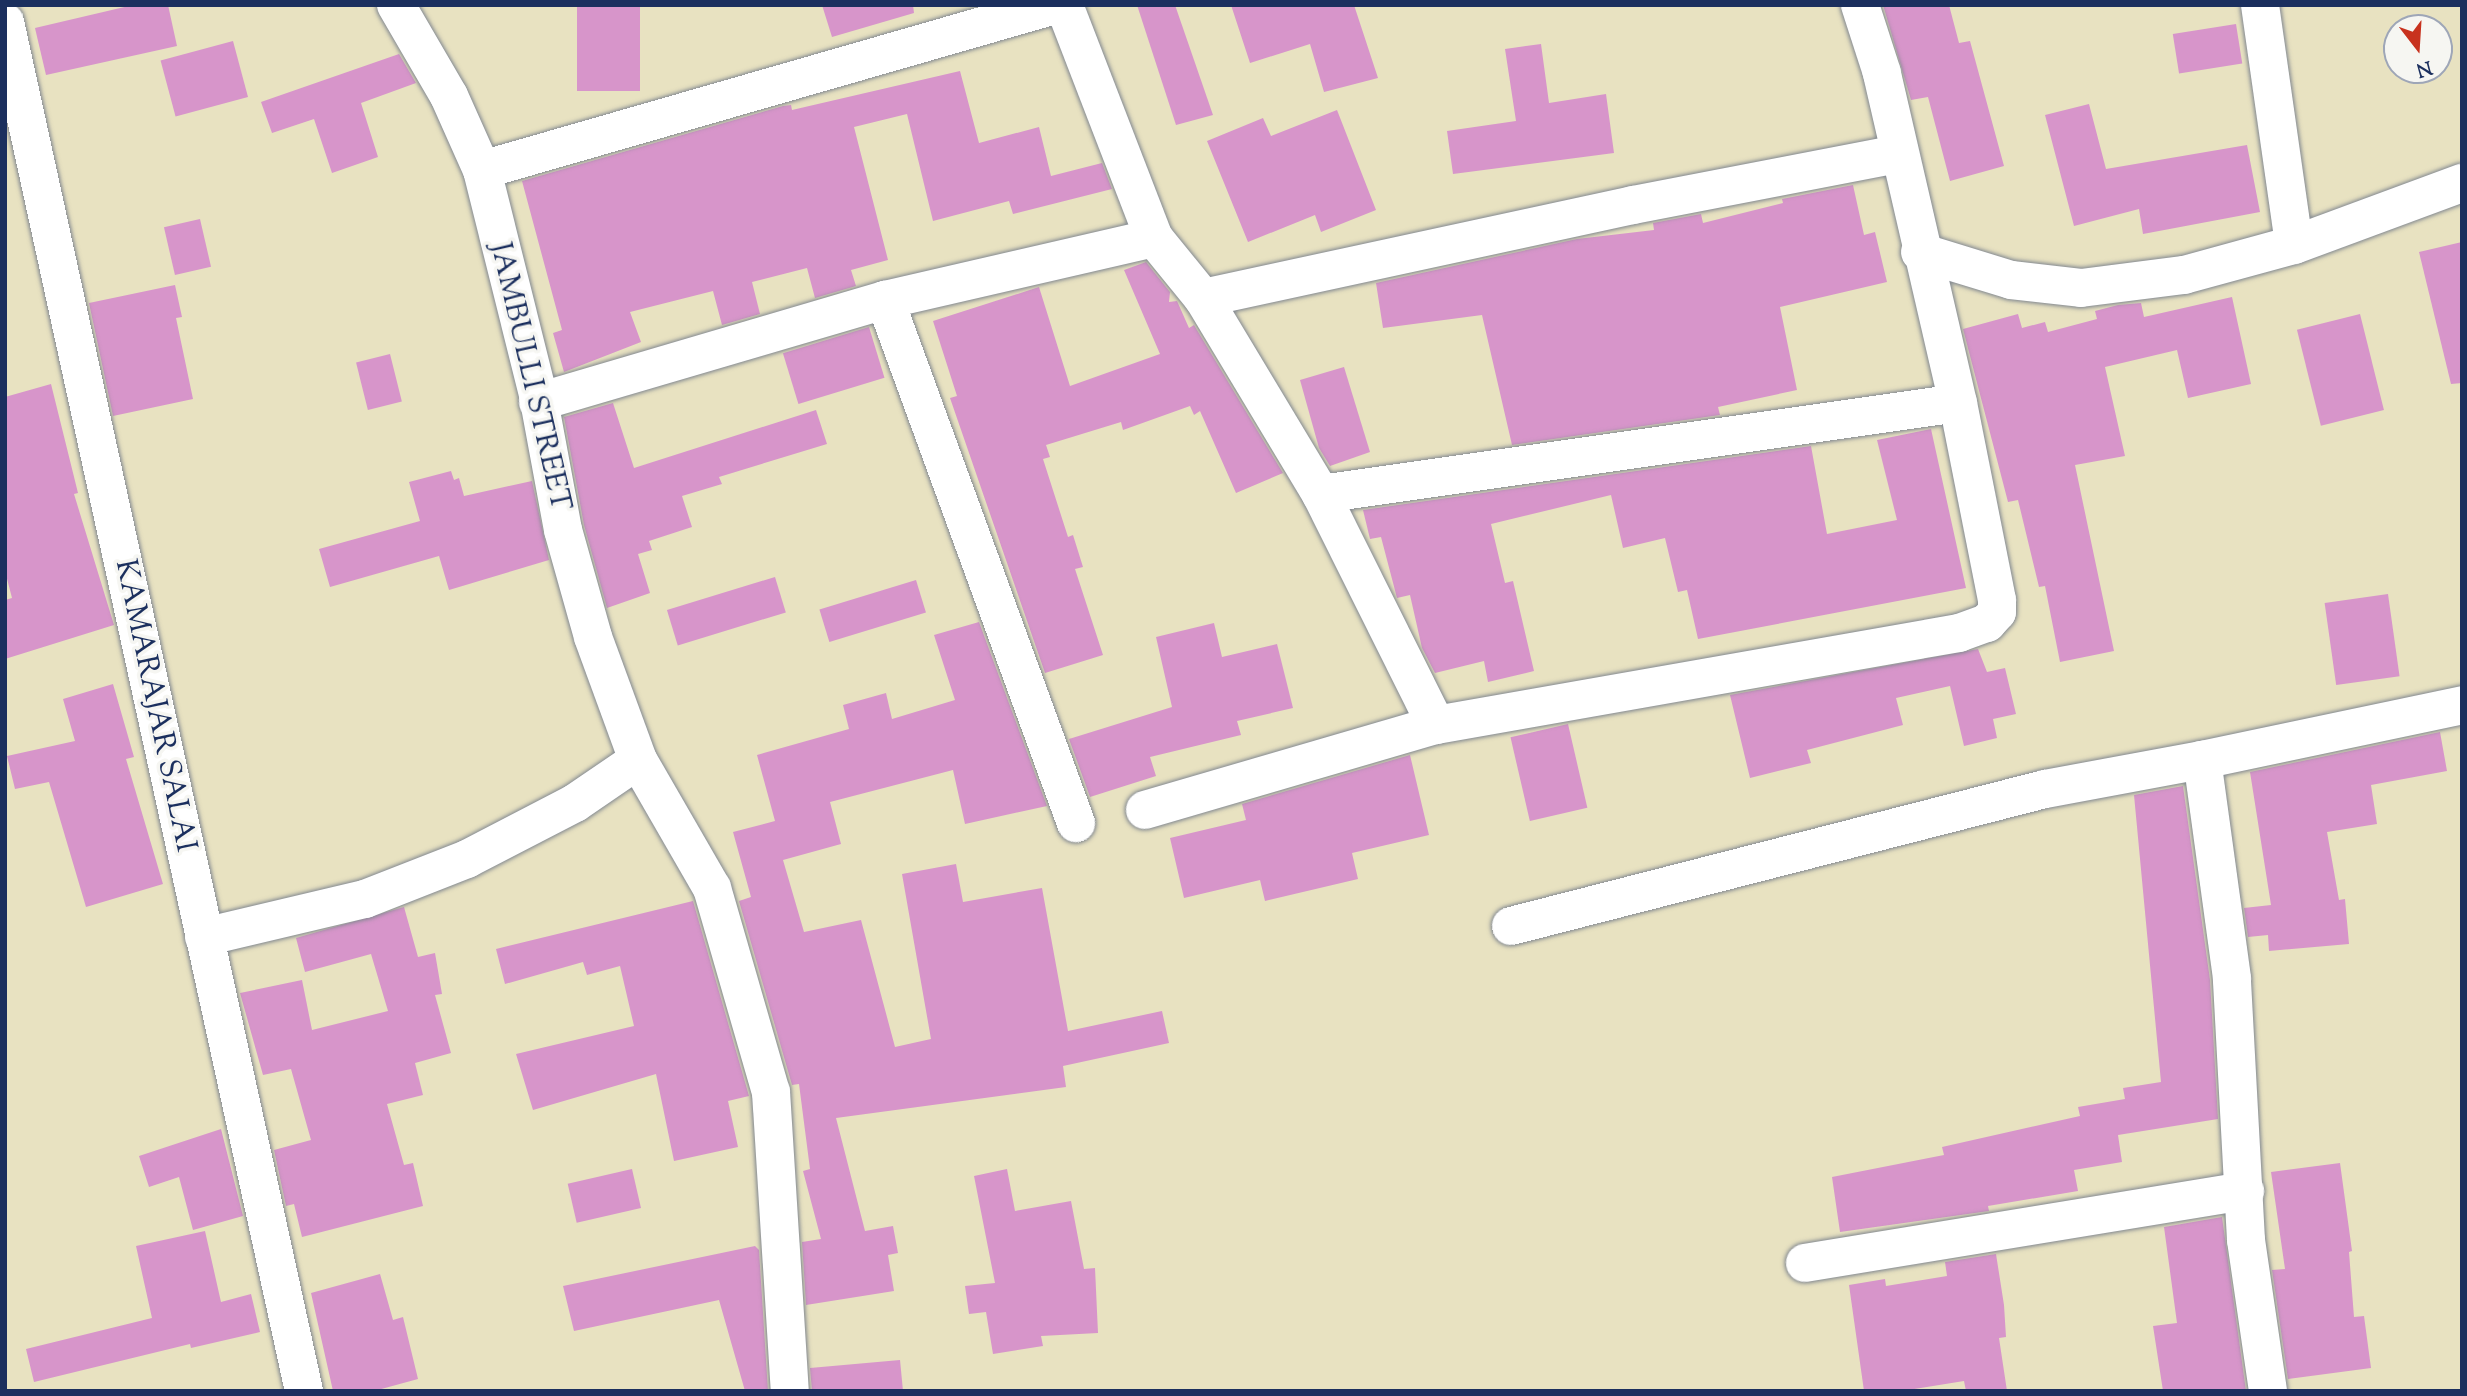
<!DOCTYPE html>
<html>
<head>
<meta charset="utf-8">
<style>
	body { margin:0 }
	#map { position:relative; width:2467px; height:1396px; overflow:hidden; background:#e8e2c1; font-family:"Sorts Mill Goudy",serif }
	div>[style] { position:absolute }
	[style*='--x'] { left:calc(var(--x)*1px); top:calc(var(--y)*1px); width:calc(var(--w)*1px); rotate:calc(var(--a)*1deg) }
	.building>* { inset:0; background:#d795ca; transform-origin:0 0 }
	.roads { filter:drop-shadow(0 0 2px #828890) drop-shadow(0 0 2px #828890) }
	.minor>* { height:38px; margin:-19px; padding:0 19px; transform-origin:19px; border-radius:19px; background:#fff }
	.tertiary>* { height:38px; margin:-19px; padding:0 19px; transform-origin:19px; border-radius:19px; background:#fff }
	span { translate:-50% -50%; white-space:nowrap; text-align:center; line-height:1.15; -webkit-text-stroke:7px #f6f6f2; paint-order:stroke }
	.street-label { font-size:30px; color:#1b2f5e }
	.frame { position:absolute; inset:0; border:7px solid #1b2f5e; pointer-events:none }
	.north { position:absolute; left:2383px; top:14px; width:70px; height:70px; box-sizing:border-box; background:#f6f6f2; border:2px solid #9ea6b7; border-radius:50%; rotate:163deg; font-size:19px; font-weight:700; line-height:28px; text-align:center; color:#1b2f5e }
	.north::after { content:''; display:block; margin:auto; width:24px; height:32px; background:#c8321e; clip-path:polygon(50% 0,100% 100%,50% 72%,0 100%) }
</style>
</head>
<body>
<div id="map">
	<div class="building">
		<div style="clip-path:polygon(133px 5px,168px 5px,177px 46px,46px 75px,35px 28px)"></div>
		<div style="left:577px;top:5px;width:63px;height:86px"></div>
		<div style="clip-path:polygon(822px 5px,913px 5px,914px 13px,832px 37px)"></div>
		<div style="clip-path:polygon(1137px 5px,1175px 5px,1213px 115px,1176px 125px)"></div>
		<div style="clip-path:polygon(1231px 5px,1354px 5px,1378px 78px,1324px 92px,1310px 44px,1250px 63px)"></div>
		<div style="clip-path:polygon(1883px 5px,1949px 5px,1959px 43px,1970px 41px,2004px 166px,1950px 181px,1928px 97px,1911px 100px)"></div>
		<div style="left:2236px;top:24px;width:40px;height:64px;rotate:81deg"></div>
		<div style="left:233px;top:41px;width:58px;height:75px;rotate:75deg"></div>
		<div style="clip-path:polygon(1541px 44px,1549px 103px,1606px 94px,1614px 153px,1453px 174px,1447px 131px,1516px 121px,1505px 49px)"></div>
		<div style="clip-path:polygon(399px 54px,416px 83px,361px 103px,378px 157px,332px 173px,314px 119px,272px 133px,261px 102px)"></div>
		<div style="clip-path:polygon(960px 71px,979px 143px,1039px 127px,1051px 176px,1102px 163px,1112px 189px,1013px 214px,1009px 201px,933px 221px,907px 114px,854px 127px,888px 260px,851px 270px,856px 286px,815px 298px,807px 268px,752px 282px,760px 314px,722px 325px,713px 291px,630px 312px,641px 342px,564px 372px,553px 333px,562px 330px,522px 181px,783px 106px,791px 105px,792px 110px)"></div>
		<div style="clip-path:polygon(2089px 104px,2106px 169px,2247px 145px,2260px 212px,2143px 234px,2139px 209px,2074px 226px,2045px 115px)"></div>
		<div style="clip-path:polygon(1337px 110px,1376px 210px,1321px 232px,1315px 215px,1248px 242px,1207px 141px,1263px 118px,1271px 136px)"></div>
		<div style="clip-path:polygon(1853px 185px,1864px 235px,1875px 232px,1887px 282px,1780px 307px,1797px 390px,1718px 407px,1720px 415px,1512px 445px,1482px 315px,1383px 328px,1376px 283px,1577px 239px,1654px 230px,1653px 223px,1701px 214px,1703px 223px,1783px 203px,1782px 199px)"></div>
		<div style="left:200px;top:219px;width:49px;height:37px;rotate:77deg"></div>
		<div style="clip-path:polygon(2462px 242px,2462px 383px,2451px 384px,2419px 252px)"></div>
		<div style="clip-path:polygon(1146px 262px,1170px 292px,1169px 302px,1177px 301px,1189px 328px,1194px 325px,1283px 473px,1236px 493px,1200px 411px,1194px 415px,1190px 406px,1123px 430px,1121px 422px,1046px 445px,1050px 457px,1043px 459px,1068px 537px,1073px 535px,1083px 567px,1075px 569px,1103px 655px,1045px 673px,950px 398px,957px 396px,933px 321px,1039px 287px,1070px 386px,1160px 354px,1124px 270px)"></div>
		<div style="clip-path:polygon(175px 285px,182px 317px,176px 318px,193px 399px,113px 416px,89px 303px)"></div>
		<div style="clip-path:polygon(2232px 297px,2251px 384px,2188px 398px,2177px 350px,2105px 367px,2125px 456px,2075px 465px,2114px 651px,2060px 662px,2045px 586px,2039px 587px,2018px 500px,2008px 502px,1963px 329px,2018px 314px,2022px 328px,2045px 322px,2048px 332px,2097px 319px,2095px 311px,2118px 305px,2141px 303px,2144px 317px)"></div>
		<div style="left:2360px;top:314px;width:99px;height:65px;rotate:76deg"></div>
		<div style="left:869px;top:327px;width:53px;height:90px;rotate:73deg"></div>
		<div style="left:390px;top:354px;width:49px;height:35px;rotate:76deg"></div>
		<div style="clip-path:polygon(1344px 367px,1370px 452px,1330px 466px,1319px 448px,1300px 380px)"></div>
		<div style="clip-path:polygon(51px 384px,78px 493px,74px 494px,114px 625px,5px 659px,5px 600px,12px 598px,5px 571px,5px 397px)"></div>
		<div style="clip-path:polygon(613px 403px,634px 468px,816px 410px,827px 444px,719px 477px,722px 484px,682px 496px,692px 527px,649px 541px,652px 550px,638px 554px,650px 593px,607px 608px,584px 525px,564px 417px)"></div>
		<div style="clip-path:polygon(1931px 429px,1966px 588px,1698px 639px,1687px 590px,1678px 592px,1665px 538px,1623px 548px,1611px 495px,1491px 524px,1505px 583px,1513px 581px,1534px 671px,1488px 682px,1484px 661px,1435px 673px,1422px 648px,1410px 595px,1397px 598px,1381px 537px,1370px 539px,1363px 510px,1811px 446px,1827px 534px,1897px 520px,1877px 440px)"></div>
		<div style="clip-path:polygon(451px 471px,454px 480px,459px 478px,464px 496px,532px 481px,549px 560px,449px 590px,439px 556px,330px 587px,319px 549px,420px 521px,409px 482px)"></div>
		<div style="left:775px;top:577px;width:37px;height:113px;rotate:73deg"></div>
		<div style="left:916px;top:580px;width:34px;height:101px;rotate:73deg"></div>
		<div style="left:2388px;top:594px;width:83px;height:64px;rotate:82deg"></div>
		<div style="clip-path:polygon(979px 622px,1047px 806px,965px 824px,953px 770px,830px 802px,841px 844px,783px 860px,804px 932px,861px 920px,895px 1047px,931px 1039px,902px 874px,956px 864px,963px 902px,1042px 888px,1068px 1031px,1162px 1011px,1169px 1043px,1063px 1066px,1066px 1087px,836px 1118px,865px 1231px,893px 1226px,898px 1253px,888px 1255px,894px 1291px,806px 1305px,802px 1242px,821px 1239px,803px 1171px,810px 1169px,799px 1084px,792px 1085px,739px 901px,751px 897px,733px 832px,775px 821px,757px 755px,849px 729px,843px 705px,886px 693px,892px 719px,955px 700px,934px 635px)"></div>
		<div style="clip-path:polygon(1214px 623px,1222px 657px,1277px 644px,1293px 708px,1237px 721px,1241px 735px,1150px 757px,1156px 776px,1090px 797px,1069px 739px,1172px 707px,1156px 637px)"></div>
		<div style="clip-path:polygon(1978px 649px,1987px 672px,2005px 668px,2016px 714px,1993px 719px,1997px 738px,1964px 746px,1950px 686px,1896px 698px,1903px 725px,1807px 750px,1811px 763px,1750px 778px,1730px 695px)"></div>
		<div style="clip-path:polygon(113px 684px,134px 757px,126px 759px,163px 884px,86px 907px,49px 782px,15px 789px,7px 756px,75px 741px,63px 699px)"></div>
		<div style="left:1568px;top:724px;width:86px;height:59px;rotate:77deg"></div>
		<div style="clip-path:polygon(2440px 732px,2447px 771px,2371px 785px,2377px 824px,2327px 832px,2339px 900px,2345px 899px,2349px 944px,2269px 951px,2268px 935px,2248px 937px,2244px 908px,2271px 905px,2250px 772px)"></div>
		<div style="clip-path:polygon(1410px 755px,1429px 835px,1352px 853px,1358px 879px,1265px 901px,1260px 880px,1184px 898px,1170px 838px,1246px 820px,1242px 804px)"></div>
		<div style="clip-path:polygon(2183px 786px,2210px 980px,2218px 1119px,2118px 1135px,2122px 1162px,2074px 1170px,2078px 1191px,1988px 1206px,1989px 1211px,1840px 1232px,1832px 1177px,1944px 1155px,1942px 1147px,2080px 1116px,2078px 1107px,2125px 1099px,2123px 1088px,2161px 1082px,2134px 795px)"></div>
		<div style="clip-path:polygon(693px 901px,749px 1096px,728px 1101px,738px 1147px,674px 1161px,656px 1074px,533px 1110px,516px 1054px,634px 1026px,620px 966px,587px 975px,583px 962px,505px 984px,496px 949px)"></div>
		<div style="clip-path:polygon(404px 907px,418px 957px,435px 953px,442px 994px,435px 995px,451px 1053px,415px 1063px,423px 1095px,387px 1104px,404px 1165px,413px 1163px,423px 1206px,302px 1237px,294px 1204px,286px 1206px,274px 1150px,311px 1140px,291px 1069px,263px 1075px,240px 993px,302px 980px,312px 1030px,388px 1011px,371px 954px,305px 972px,296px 938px)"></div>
		<div style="clip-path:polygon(221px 1129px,243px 1216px,193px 1230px,179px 1177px,149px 1187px,139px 1156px)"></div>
		<div style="clip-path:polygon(2340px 1163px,2352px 1251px,2349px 1252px,2354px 1317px,2364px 1316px,2371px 1368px,2288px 1379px,2272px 1270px,2285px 1269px,2271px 1172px)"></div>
		<div style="left:632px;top:1169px;width:40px;height:66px;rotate:77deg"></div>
		<div style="clip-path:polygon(1007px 1169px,1015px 1211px,1071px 1201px,1084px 1269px,1095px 1268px,1098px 1333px,1041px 1336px,1043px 1346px,993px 1354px,986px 1312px,969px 1314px,965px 1286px,995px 1283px,974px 1176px)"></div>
		<div style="clip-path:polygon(2222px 1217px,2246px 1391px,2163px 1391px,2153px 1326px,2177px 1323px,2164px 1227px)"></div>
		<div style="clip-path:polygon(205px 1231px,221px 1302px,251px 1294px,260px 1332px,191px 1348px,190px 1344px,34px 1382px,26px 1349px,152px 1318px,136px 1246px)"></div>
		<div style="clip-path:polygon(755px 1246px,759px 1250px,768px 1391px,745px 1391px,719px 1300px,574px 1331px,563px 1286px)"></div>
		<div style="clip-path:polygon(1996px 1254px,2004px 1305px,2006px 1337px,1999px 1338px,2007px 1391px,1966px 1391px,1964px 1381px,1902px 1391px,1864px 1391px,1849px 1285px,1885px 1279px,1886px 1286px,1947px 1276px,1945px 1262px)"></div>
		<div style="clip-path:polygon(380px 1274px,393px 1320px,403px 1317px,418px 1379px,374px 1391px,333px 1391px,311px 1293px)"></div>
		<div style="clip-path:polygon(900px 1360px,903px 1391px,812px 1391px,810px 1368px)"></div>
	</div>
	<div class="roads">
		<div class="minor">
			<div style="--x:396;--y:5;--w:105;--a:59.8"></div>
			<div style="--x:449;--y:96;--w:81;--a:66"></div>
			<div style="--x:482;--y:170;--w:232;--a:76"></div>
			<div style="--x:538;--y:395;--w:137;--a:79.5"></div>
			<div style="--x:563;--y:530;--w:111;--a:74.3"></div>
			<div style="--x:593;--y:637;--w:131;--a:69.9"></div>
			<div style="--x:638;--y:760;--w:148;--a:60"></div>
			<div style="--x:712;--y:888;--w:212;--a:73.9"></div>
			<div style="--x:771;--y:1092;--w:300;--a:86.4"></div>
			<div style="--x:1064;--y:5;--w:250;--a:68.9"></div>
			<div style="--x:1154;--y:238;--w:77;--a:50.8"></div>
			<div style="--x:1203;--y:298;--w:229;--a:59"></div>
			<div style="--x:2260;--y:5;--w:242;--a:81.9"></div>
			<div style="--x:482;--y:170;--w:596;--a:-16.06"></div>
			<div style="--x:1920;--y:252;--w:95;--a:17.1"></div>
			<div style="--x:2011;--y:280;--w:70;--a:6.5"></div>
			<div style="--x:2081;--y:288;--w:104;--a:-7.2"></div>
			<div style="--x:2184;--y:275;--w:114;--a:-15.3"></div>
			<div style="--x:2294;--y:245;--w:179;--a:-20.3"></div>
			<div style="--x:1203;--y:298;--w:440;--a:-12.2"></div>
			<div style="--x:1633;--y:205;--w:271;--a:-10.9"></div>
			<div style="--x:885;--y:300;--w:557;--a:69.94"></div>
			<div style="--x:538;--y:402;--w:362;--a:-16.4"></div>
			<div style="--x:885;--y:300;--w:276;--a:-13"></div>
			<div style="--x:1436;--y:725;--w:258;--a:-116.5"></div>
			<div style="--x:1321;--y:494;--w:643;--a:-8.13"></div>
			<div style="--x:1145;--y:810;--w:303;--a:-16.3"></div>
			<div style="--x:1436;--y:725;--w:531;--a:-9.98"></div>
			<div style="--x:1959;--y:633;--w:30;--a:-20"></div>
			<div style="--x:1987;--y:623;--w:15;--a:-48"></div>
			<div style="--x:1997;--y:612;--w:12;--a:-90"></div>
			<div style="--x:1997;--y:600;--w:201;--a:-101.2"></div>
			<div style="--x:1958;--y:403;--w:339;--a:-103"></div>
			<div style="--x:1882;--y:73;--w:71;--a:-107.9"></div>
			<div style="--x:1511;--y:926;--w:551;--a:-14.39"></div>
			<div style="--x:2045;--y:789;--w:160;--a:-10.5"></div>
			<div style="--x:204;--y:937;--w:165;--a:-13.3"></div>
			<div style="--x:365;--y:899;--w:110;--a:-21.4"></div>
			<div style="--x:467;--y:859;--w:122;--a:-27.4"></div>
			<div style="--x:575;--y:803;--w:76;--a:-34.3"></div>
			<div style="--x:1805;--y:1263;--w:446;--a:-9.3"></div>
			<div style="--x:2268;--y:1391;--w:153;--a:-98.3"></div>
			<div style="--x:2246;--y:1240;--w:262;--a:-93.1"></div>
			<div style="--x:2232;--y:978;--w:220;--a:-97.8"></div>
			<div style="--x:2202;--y:760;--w:266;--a:-11.9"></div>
		</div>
		<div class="tertiary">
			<div style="--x:5;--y:22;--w:1401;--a:77.68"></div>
		</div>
	</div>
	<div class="street-label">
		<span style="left:529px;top:377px;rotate:77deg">JAMBULLI STREET</span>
		<span style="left:154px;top:706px;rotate:78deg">KAMARAJAR SALAI</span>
	</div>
	<div class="frame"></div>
	<div class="north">N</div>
</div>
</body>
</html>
